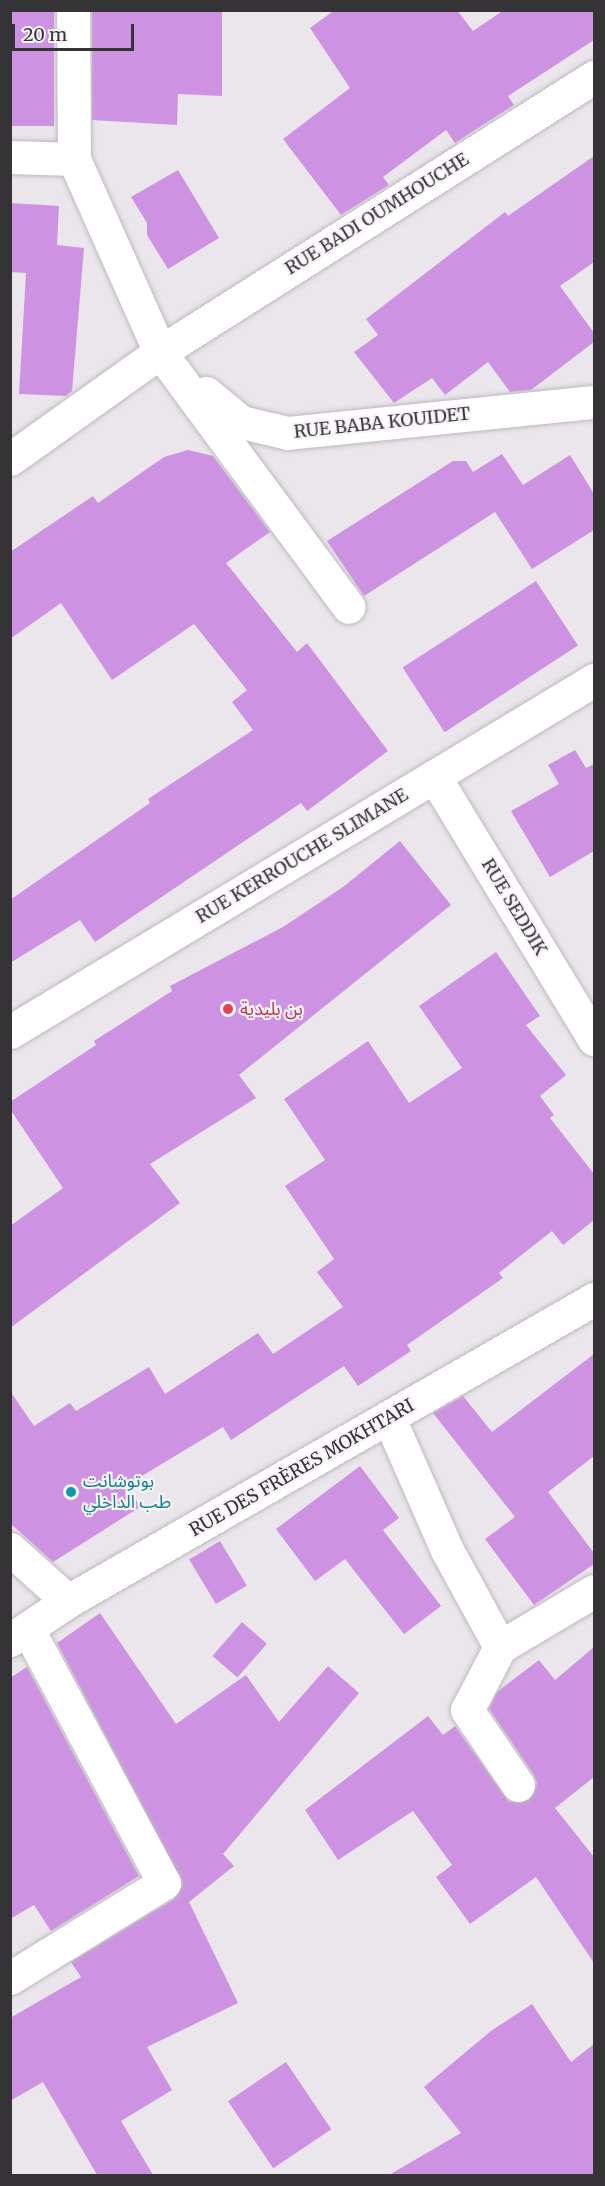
<!DOCTYPE html>
<html>
<head>
<meta charset="utf-8">
<style>
	body { margin:0 }
	#map { position:relative; width:605px; height:2186px; overflow:hidden; background:#ebe5ec; font-family:Merriweather,"Noto Sans Arabic",serif }
	div>[style] { position:absolute }
	[style*='--x'] { left:calc(var(--x)*1px); top:calc(var(--y)*1px); width:calc(var(--w)*1px); rotate:calc(var(--a)*1deg) }
	.building>* { inset:0; background:#ce92e3; transform-origin:0 0 }
	.roads { filter:drop-shadow(0 0 2px #beb9bf) drop-shadow(0 0 2px #beb9bf) }
	.minor>* { height:33px; margin:-16.5px; padding:0 16.5px; transform-origin:16.5px; border-radius:16.5px; background:#fff }
	.dots>* { width:16px; height:16px; translate:-50% -50%; box-sizing:border-box; border:3px solid #f8f2f9; border-radius:50% }
	span { translate:-50% -50%; white-space:nowrap; text-align:center; line-height:1.15; -webkit-text-stroke:4.5px #f8f2f9; paint-order:stroke }
	.street-label { font-size:18px; color:#363336 }
	.health-label { font-size:18px; color:#be3a42 }
	.left { translate:0 -50%; text-align:left }
	.culture-label { font-size:18px; color:#0d838f }
	.frame { position:absolute; inset:0; border:12px solid #363336; pointer-events:none }
	.scale { position:absolute; left:12px; top:24px; width:122px; height:27px; box-sizing:border-box; border:3px solid #363336; border-top:0; padding-left:8px; font-size:18px; line-height:21px; white-space:nowrap; color:#363336; -webkit-text-stroke:4px #f8f2f9; paint-order:stroke }
</style>
</head>
<body>
<div id="map">
	<div class="building">
		<div style="left:10px;top:10px;width:44px;height:116px"></div>
		<div style="clip-path:polygon(92px 10px,222px 10px,222px 96px,178px 94px,177px 125px,92px 120px)"></div>
		<div style="clip-path:polygon(335px 10px,457px 10px,473px 31px,504px 10px,594px 10px,594px 40px,508px 96px,514px 105px,455px 143px,446px 130px,383px 177px,389px 185px,341px 215px,283px 139px,350px 88px,310px 28px)"></div>
		<div style="clip-path:polygon(594px 156px,594px 262px,560px 286px,594px 333px,594px 342px,531px 390px,510px 392px,488px 362px,445px 395px,432px 378px,394px 403px,354px 352px,378px 335px,366px 319px,505px 212px,508px 216px)"></div>
		<div style="clip-path:polygon(178px 170px,219px 238px,168px 269px,147px 235px,147px 223px,131px 197px)"></div>
		<div style="clip-path:polygon(10px 203px,59px 206px,57px 245px,84px 248px,72px 391px,66px 396px,19px 394px,26px 273px,10px 272px)"></div>
		<div style="clip-path:polygon(188px 450px,213px 456px,270px 532px,226px 563px,297px 652px,307px 643px,388px 751px,307px 811px,301px 803px,95px 942px,80px 920px,10px 963px,10px 900px,150px 803px,148px 799px,253px 730px,232px 702px,247px 690px,194px 624px,112px 680px,61px 603px,10px 639px,10px 552px,93px 496px,98px 503px,164px 457px)"></div>
		<div style="clip-path:polygon(502px 454px,523px 485px,570px 455px,594px 494px,594px 530px,532px 569px,495px 512px,364px 596px,327px 541px,453px 461px,466px 461px,473px 472px)"></div>
		<div style="left:536px;top:581px;width:77px;height:159px;rotate:57deg"></div>
		<div style="clip-path:polygon(575px 750px,586px 768px,594px 764px,594px 851px,550px 877px,511px 811px,559px 784px,548px 765px)"></div>
		<div style="clip-path:polygon(400px 841px,451px 905px,239px 1075px,256px 1098px,150px 1164px,180px 1203px,10px 1328px,10px 1226px,63px 1188px,10px 1109px,10px 1102px,96px 1045px,94px 1041px,172px 991px,170px 986px,283px 927px,343px 887px)"></div>
		<div style="clip-path:polygon(496px 952px,540px 1016px,526px 1025px,566px 1075px,540px 1096px,554px 1115px,550px 1118px,594px 1174px,594px 1220px,563px 1245px,552px 1231px,499px 1273px,503px 1278px,407px 1345px,411px 1351px,358px 1386px,344px 1366px,231px 1440px,223px 1427px,127px 1485px,140px 1507px,53px 1562px,10px 1523px,10px 1391px,34px 1426px,70px 1403px,76px 1411px,149px 1367px,165px 1394px,258px 1333px,273px 1354px,343px 1307px,317px 1272px,334px 1259px,285px 1186px,325px 1160px,284px 1099px,368px 1041px,409px 1103px,462px 1068px,419px 1006px)"></div>
		<div style="clip-path:polygon(594px 1354px,594px 1456px,548px 1492px,594px 1553px,594px 1564px,534px 1605px,485px 1539px,515px 1517px,433px 1413px,463px 1396px,492px 1432px)"></div>
		<div style="clip-path:polygon(360px 1466px,399px 1518px,383px 1530px,441px 1606px,404px 1634px,345px 1559px,315px 1581px,276px 1529px)"></div>
		<div style="left:220px;top:1541px;width:52px;height:36px;rotate:59deg"></div>
		<div style="clip-path:polygon(100px 1613px,176px 1724px,246px 1675px,279px 1722px,328px 1666px,359px 1693px,223px 1854px,234px 1866px,189px 1902px,238px 2003px,147px 2047px,172px 2090px,121px 2121px,153px 2175px,97px 2175px,43px 2082px,10px 2101px,10px 2018px,81px 1977px,71px 1962px,174px 1899px,183px 1884px,57px 1643px)"></div>
		<div style="left:242px;top:1622px;width:33px;height:45px;rotate:41deg"></div>
		<div style="clip-path:polygon(594px 1647px,594px 1777px,555px 1808px,594px 1857px,594px 1963px,536px 1877px,470px 1924px,436px 1877px,452px 1865px,413px 1811px,338px 1860px,305px 1810px,428px 1716px,443px 1735px,455px 1726px,509px 1802px,529px 1800px,537px 1784px,534px 1775px,489px 1709px,497px 1692px,539px 1660px,555px 1680px)"></div>
		<div style="clip-path:polygon(27px 1667px,139px 1876px,51px 1931px,34px 1905px,10px 1919px,10px 1678px)"></div>
		<div style="clip-path:polygon(532px 2004px,571px 2062px,594px 2044px,594px 2175px,389px 2175px,461px 2133px,424px 2087px,491px 2031px)"></div>
		<div style="left:286px;top:2062px;width:81px;height:70px;rotate:56deg"></div>
	</div>
	<div class="roads">
		<div class="minor">
			<div style="--x:73;--y:10;--w:149;--a:89.6"></div>
			<div style="--x:10;--y:157;--w:64;--a:1.8"></div>
			<div style="--x:74;--y:159;--w:211;--a:66"></div>
			<div style="--x:160;--y:352;--w:317;--a:53.5"></div>
			<div style="--x:206;--y:393;--w:45;--a:39.6"></div>
			<div style="--x:241;--y:422;--w:48;--a:13.2"></div>
			<div style="--x:288;--y:433;--w:308;--a:-5.8"></div>
			<div style="--x:10;--y:459;--w:184;--a:-35.5"></div>
			<div style="--x:160;--y:352;--w:514;--a:-32.36"></div>
			<div style="--x:434;--y:776;--w:308;--a:58.7"></div>
			<div style="--x:10;--y:1032;--w:682;--a:-31.08"></div>
			<div style="--x:389;--y:1418;--w:144;--a:66.3"></div>
			<div style="--x:447;--y:1550;--w:111;--a:61.3"></div>
			<div style="--x:10;--y:1549;--w:78;--a:41.9"></div>
			<div style="--x:10;--y:1640;--w:70;--a:-33.9"></div>
			<div style="--x:68;--y:1601;--w:607;--a:-29.86"></div>
			<div style="--x:518;--y:1785;--w:91;--a:-124.2"></div>
			<div style="--x:467;--y:1710;--w:71;--a:-62.4"></div>
			<div style="--x:500;--y:1647;--w:109;--a:-30.8"></div>
			<div style="--x:10;--y:1978;--w:181;--a:-31.7"></div>
			<div style="--x:164;--y:1883;--w:288;--a:-118.2"></div>
		</div>
	</div>
	<div class="dots">
		<div style="left:228px;top:1009px;background:#e0444e"></div>
		<div style="left:71px;top:1492px;background:#0f9aa8"></div>
	</div>
	<div class="street-label">
		<span style="left:377px;top:214px;rotate:-32deg">RUE BADI OUMHOUCHE</span>
		<span style="left:382px;top:423px;rotate:-6deg">RUE BABA KOUIDET</span>
		<span style="left:302px;top:856px;rotate:-31deg">RUE KERROUCHE SLIMANE</span>
		<span style="left:514px;top:907px;rotate:59deg">RUE SEDDIK</span>
		<span style="left:302px;top:1468px;rotate:-30deg">RUE DES FRÈRES MOKHTARI</span>
	</div>
	<div class="health-label">
		<span class="left" style="left:240px;top:1009px">بن بليدية</span>
	</div>
	<div class="culture-label">
		<span class="left" style="left:83px;top:1492px">بوتوشانت<br>طب الداخلي</span>
	</div>
	<div class="frame"></div>
	<div class="scale">20 m</div>
</div>
</body>
</html>
